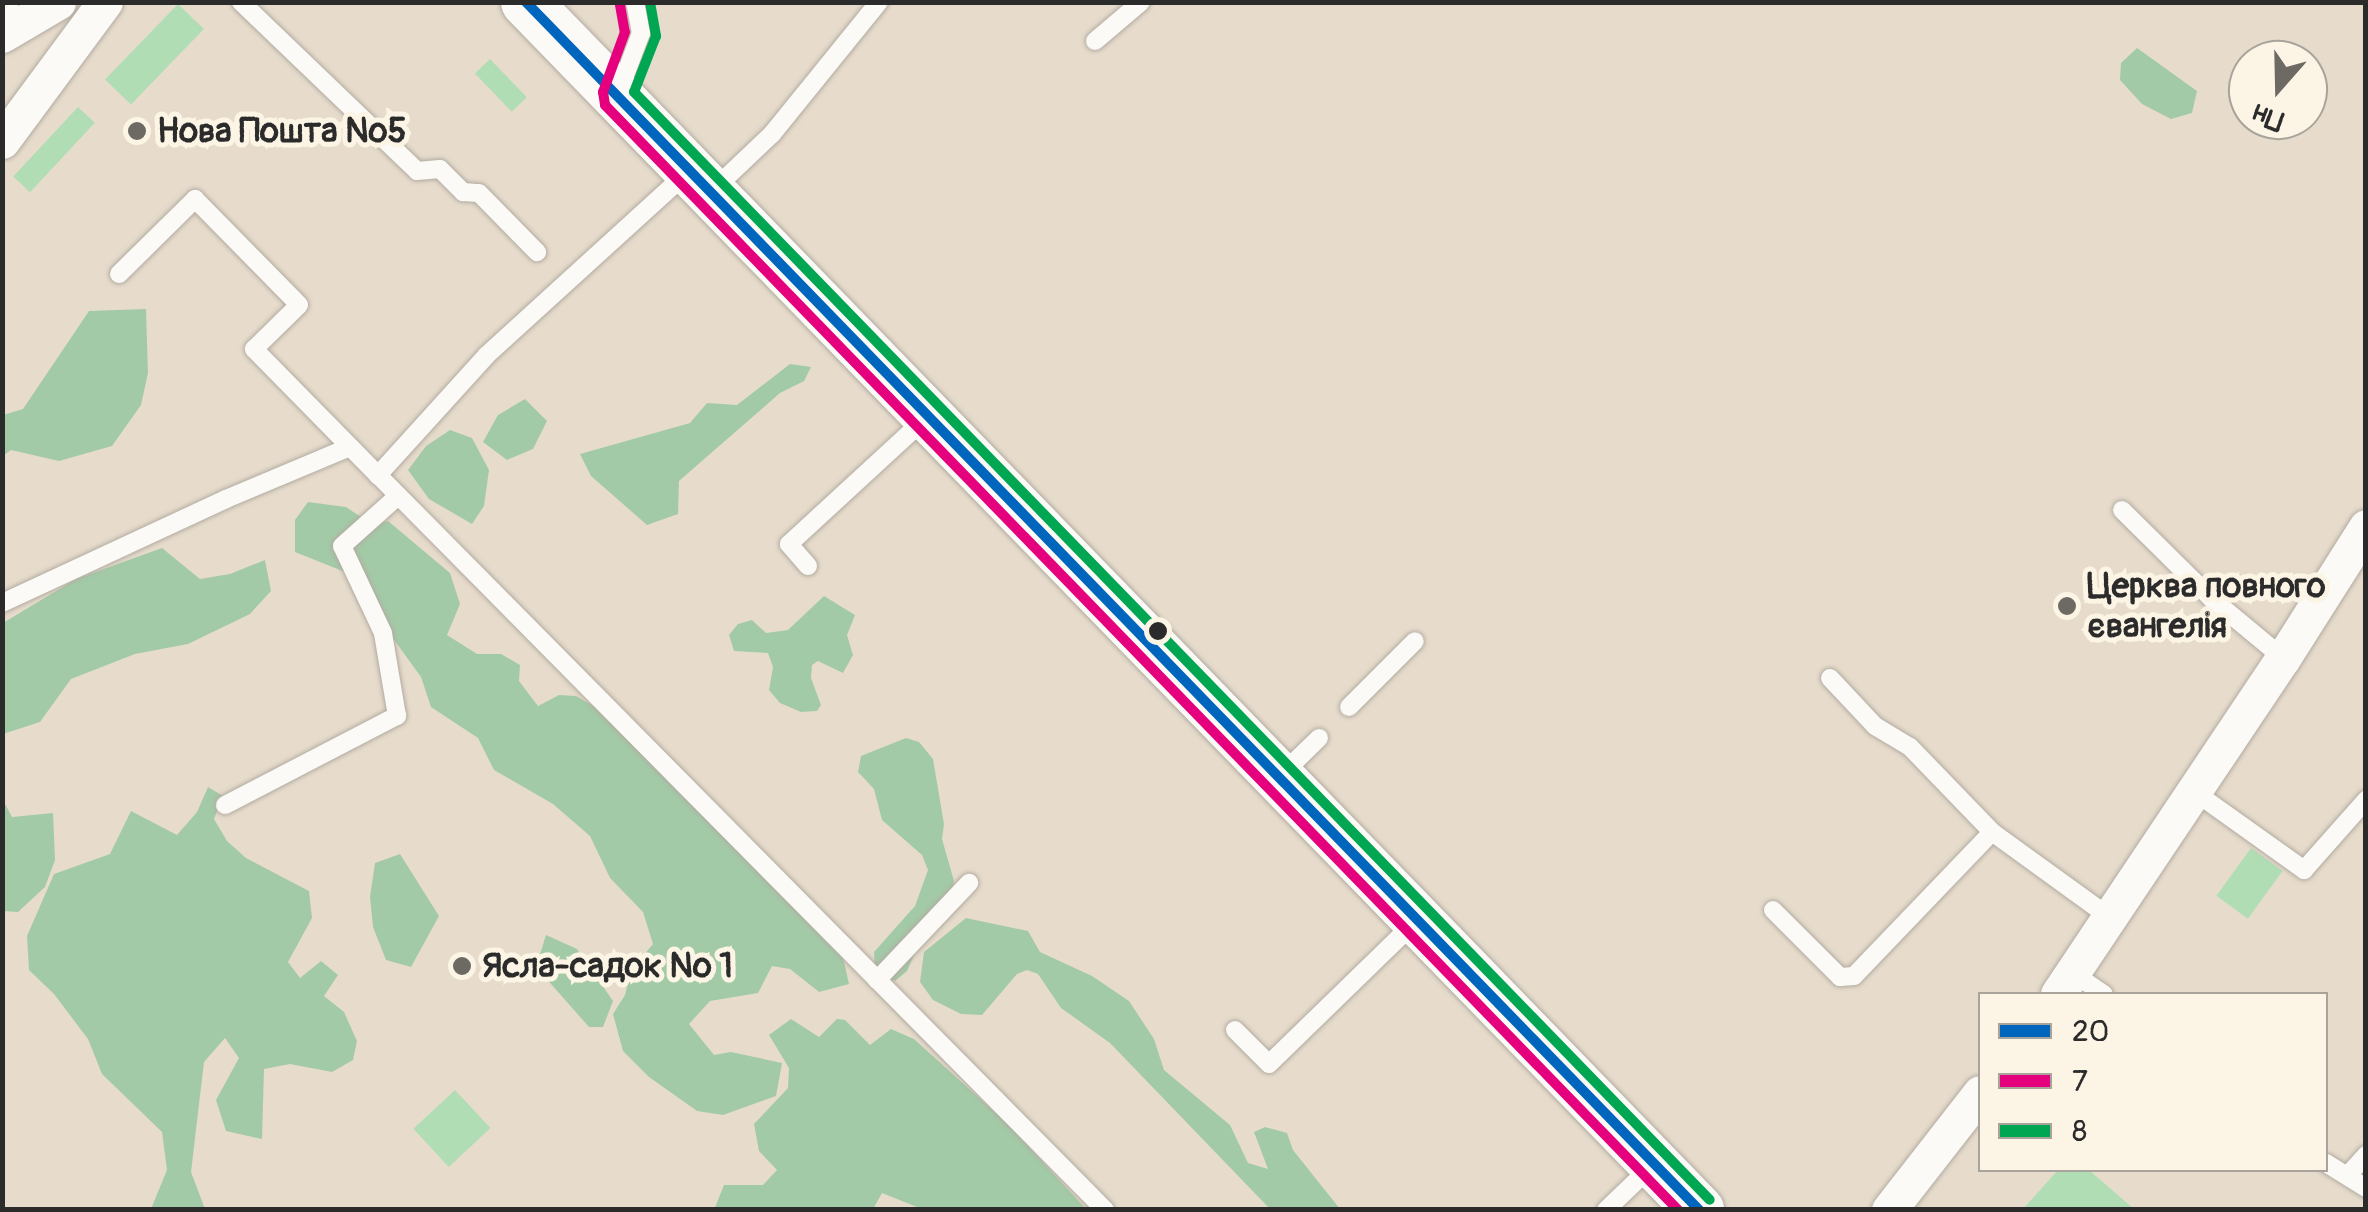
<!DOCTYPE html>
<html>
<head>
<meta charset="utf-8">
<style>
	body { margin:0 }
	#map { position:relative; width:2368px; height:1212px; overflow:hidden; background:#e7dccc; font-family:Pangolin,sans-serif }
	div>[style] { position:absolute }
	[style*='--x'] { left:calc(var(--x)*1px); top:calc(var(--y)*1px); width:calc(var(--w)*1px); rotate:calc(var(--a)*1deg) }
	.green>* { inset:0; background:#b1ddb5; transform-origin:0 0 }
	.forest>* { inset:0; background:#a3caa7 }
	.roads { filter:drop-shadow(0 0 2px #b2aba1) drop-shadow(0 0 2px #b2aba1) }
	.lane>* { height:18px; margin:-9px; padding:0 9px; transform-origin:9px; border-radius:9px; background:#fbfaf7 }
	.street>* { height:35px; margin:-17.5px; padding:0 17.5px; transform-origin:17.5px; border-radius:17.5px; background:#fbfaf7 }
	.secondary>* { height:50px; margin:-25px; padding:0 25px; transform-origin:25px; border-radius:25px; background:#fbfaf7 }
	.bus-1>* { height:10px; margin:-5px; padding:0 5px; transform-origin:5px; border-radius:5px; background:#0065bd }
	.bus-2>* { height:10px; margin:-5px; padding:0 5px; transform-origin:5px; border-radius:5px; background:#e5007d }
	.bus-3>* { height:10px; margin:-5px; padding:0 5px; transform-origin:5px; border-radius:5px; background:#00a651 }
	.dots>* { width:28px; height:28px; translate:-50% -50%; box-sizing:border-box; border:5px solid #fcf5e5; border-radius:50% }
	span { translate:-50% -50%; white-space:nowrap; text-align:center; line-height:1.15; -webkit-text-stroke:10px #fcf5e5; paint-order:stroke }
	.poi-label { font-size:35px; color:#2b2b2b; font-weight:700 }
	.left { translate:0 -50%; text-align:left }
	.frame { position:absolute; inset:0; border:5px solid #2b2b2b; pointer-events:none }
	.legend { position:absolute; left:1978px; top:992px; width:350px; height:180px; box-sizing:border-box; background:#fcf5e5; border:2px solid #a8a49b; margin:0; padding:12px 18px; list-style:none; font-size:30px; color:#2b2b2b }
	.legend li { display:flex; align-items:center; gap:20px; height:50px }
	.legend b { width:50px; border:2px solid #a8a49b }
	.north { position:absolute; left:2228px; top:40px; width:100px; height:100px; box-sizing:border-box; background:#fcf5e5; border:2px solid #a8a49b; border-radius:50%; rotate:200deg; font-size:28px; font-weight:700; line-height:40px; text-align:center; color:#2b2b2b }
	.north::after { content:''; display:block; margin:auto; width:35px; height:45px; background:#6d6963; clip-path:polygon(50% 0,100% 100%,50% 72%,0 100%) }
</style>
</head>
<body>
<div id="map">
	<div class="green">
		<div style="left:178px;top:4px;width:36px;height:105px;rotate:44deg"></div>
		<div style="left:490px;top:59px;width:53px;height:21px;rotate:46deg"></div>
		<div style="left:78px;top:107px;width:23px;height:95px;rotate:43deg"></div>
		<div style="left:2251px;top:848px;width:39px;height:59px;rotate:36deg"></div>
		<div style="left:455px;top:1090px;width:52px;height:57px;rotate:47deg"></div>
		<div style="clip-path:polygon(2058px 1170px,2089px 1170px,2134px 1209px,2023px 1209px)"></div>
	</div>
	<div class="forest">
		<div style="clip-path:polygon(2137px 48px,2197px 91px,2192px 113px,2171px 119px,2142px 104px,2120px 80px,2121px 63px)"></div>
		<div style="clip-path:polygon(146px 309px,148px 373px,141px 405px,112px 446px,59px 461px,11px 450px,3px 456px,3px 415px,23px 409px,89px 311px)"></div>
		<div style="clip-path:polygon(790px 364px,811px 367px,804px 381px,780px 393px,679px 481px,678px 514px,647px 525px,591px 476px,580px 454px,690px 423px,707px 403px,737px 405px)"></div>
		<div style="clip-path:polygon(525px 399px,547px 421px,533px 449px,507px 460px,483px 442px,498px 415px)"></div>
		<div style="clip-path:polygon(450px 430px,472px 438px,489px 470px,484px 506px,472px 524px,429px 499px,408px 470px,426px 446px)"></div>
		<div style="clip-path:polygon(308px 502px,346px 507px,373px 525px,388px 521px,450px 573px,460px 604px,447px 635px,477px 654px,501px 654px,520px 665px,519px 681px,538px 706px,559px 695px,576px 696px,602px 711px,843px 957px,849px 984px,819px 992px,790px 969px,772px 966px,758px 993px,710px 1001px,689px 1024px,714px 1055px,731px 1052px,782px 1063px,776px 1096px,723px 1115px,697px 1111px,649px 1077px,623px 1051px,613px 1014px,625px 995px,631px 970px,653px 944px,643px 912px,610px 878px,590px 836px,553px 804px,494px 770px,478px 738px,431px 707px,421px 677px,345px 572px,295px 552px,295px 520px)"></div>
		<div style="clip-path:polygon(162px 548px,200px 579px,230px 574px,265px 560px,271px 591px,250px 614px,188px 644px,135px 654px,71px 679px,40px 722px,3px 734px,3px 623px,76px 579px)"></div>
		<div style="clip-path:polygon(824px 596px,855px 615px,847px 635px,853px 655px,843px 673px,818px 661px,812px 665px,811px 678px,821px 705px,817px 711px,801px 712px,780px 703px,769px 690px,773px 667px,768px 653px,734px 651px,729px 635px,738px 624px,752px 620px,766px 633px,788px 630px)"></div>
		<div style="clip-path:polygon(906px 738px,919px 742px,933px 759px,944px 824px,942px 839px,954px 881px,951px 894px,922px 938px,907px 971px,895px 981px,875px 968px,874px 952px,915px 906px,928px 870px,922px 855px,882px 820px,874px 789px,858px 772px,861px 756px)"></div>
		<div style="clip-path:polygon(208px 787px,223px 796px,214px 819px,227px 841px,246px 858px,309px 891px,312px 918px,288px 962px,300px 978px,321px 961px,338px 975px,324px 996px,344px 1012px,357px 1041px,353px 1060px,332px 1072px,290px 1064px,264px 1069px,262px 1139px,226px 1131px,216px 1100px,239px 1058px,225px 1038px,204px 1062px,191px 1172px,205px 1209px,151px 1209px,167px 1170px,162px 1132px,102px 1074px,88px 1039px,54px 994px,29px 970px,27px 936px,54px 874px,110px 854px,131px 811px,177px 835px,197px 812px)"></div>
		<div style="clip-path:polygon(3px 800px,12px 817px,53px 813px,55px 860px,45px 887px,18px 912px,3px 911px)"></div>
		<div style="clip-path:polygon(400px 854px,439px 916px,411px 967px,386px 960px,373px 927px,370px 897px,375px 863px)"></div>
		<div style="clip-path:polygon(966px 918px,1028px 931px,1040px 952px,1092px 976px,1129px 1001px,1154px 1039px,1164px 1070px,1230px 1125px,1248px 1163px,1268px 1169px,1254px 1132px,1265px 1127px,1287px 1133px,1293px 1150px,1340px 1209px,1270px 1209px,1110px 1043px,1061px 1008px,1038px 974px,1027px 970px,1017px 974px,982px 1015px,961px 1014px,933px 1000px,920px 982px,924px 952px)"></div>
		<div style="clip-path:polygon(546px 935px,577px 949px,613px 1001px,603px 1027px,589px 1027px,536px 967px)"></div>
		<div style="clip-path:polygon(791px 1019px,819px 1037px,837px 1019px,845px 1020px,870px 1045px,891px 1029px,914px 1039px,1009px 1125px,1086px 1209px,922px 1209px,882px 1193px,873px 1209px,714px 1210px,724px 1185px,763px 1185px,777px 1170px,759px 1151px,754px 1124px,788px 1088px,789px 1068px,769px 1035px)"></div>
	</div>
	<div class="roads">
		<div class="lane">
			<div style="--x:6;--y:2;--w:27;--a:62"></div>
			<div style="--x:241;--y:2;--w:244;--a:43.8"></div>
			<div style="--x:417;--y:171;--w:23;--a:-5"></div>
			<div style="--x:440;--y:169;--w:33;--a:45"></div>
			<div style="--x:463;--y:192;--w:16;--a:4"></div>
			<div style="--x:479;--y:193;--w:83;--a:45.5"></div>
			<div style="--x:1095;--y:41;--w:60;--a:-40.3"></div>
			<div style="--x:619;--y:91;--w:62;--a:-69.2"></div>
			<div style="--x:641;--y:33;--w:32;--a:-101"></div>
			<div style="--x:689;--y:171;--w:275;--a:137.7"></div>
			<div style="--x:486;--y:356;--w:161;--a:132.2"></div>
			<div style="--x:378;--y:475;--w:1034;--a:45.31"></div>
			<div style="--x:714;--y:189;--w:80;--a:-43.5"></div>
			<div style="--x:772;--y:134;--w:170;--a:-51"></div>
			<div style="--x:119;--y:274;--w:107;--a:-44.6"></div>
			<div style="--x:195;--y:199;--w:148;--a:45.5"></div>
			<div style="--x:299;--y:305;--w:63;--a:135.6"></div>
			<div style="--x:254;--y:349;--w:177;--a:45.5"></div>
			<div style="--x:2122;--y:510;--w:127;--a:44.7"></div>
			<div style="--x:2212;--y:599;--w:92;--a:39.7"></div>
			<div style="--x:808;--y:566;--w:29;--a:-131"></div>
			<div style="--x:789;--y:544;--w:185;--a:-42.6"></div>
			<div style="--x:2;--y:603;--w:247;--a:-24.9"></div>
			<div style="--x:226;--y:499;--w:134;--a:-22.8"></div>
			<div style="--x:1830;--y:678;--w:66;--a:46.8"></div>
			<div style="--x:1875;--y:726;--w:41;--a:31"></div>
			<div style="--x:1910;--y:747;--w:118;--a:46"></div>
			<div style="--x:1992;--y:832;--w:143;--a:35.9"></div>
			<div style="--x:1349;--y:707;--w:93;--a:-45"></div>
			<div style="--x:1279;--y:777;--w:56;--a:-44.3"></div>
			<div style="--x:2192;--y:790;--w:138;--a:35.5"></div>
			<div style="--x:2304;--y:870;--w:94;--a:-48.5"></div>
			<div style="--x:225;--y:805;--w:194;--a:-27.4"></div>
			<div style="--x:397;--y:716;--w:84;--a:-99.6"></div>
			<div style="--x:383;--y:633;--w:96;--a:-115.2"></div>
			<div style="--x:342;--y:546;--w:75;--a:-41.8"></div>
			<div style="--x:1773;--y:910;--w:95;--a:45"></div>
			<div style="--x:1840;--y:977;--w:14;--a:-4"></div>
			<div style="--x:1854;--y:976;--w:199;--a:-46.2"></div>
			<div style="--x:2074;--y:974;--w:36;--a:34"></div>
			<div style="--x:877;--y:980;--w:134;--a:-46.5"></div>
			<div style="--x:1235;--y:1030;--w:48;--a:45"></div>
			<div style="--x:1269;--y:1064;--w:204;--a:-44.2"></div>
			<div style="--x:2326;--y:1163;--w:47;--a:32"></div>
			<div style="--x:2348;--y:1175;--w:27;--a:-48"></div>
			<div style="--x:1606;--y:1210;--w:65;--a:-43.8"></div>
		</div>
		<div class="street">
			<div style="--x:2;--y:35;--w:65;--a:-30.5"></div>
			<div style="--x:2;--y:141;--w:173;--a:-53.5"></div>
			<div style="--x:2058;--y:994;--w:404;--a:-56.2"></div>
			<div style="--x:2283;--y:658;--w:155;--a:-57.6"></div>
			<div style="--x:1889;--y:1210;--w:148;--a:-52.1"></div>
		</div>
		<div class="secondary">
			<div style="--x:526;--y:2;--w:1684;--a:45.84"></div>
		</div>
	</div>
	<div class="bus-1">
		<div style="--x:526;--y:2;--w:1684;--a:45.84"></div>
	</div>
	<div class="bus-2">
		<div style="--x:620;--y:5;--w:27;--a:80"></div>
		<div style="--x:625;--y:32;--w:64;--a:110.1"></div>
		<div style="--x:603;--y:92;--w:13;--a:81"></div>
		<div style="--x:605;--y:105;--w:1540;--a:45.84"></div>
	</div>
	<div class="bus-3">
		<div style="--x:650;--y:2;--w:35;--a:80"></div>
		<div style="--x:656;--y:36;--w:60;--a:111.4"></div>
		<div style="--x:634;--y:92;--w:1544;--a:45.84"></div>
	</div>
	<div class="dots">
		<div style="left:137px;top:131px;background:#6d6963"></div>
		<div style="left:2067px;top:606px;background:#6d6963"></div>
		<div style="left:1158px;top:631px;background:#2b2b2b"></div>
		<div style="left:462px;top:966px;background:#6d6963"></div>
	</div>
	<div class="poi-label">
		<span class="left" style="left:157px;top:131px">Нова Пошта №5</span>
		<span class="left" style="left:2087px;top:606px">Церква повного<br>євангелія</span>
		<span class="left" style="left:482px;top:966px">Ясла-садок № 1</span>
	</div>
	<div class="frame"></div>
	<ul class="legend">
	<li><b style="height:12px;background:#0065bd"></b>20</li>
	<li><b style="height:12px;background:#e5007d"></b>7</li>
	<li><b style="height:12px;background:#00a651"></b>8</li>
	</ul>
	<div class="north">Пн</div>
</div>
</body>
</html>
